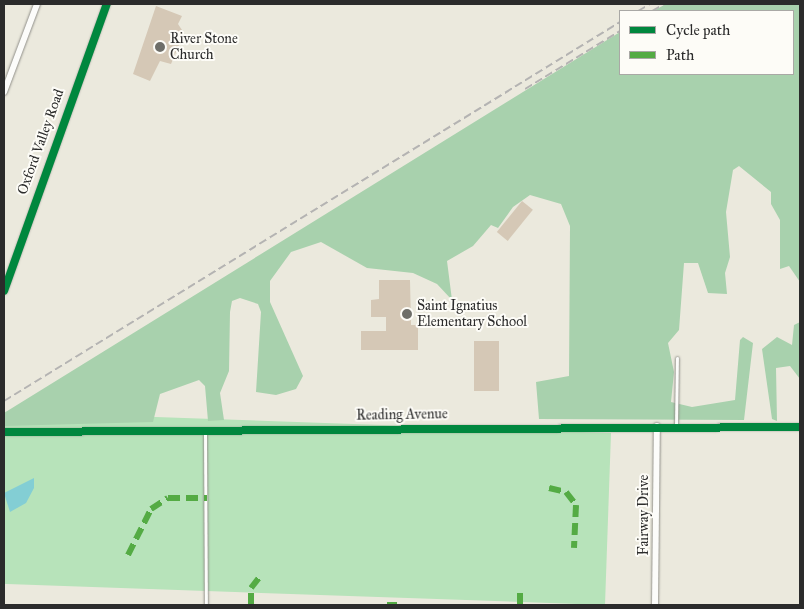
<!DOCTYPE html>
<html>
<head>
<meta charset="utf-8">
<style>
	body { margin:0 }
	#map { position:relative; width:804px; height:609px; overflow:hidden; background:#ebe9dd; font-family:"IM FELL Great Primer",serif }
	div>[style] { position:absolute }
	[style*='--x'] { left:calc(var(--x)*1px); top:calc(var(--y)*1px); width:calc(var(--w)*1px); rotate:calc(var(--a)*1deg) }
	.green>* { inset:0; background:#b7e3ba; transform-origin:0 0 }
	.forest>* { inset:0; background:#a8d1ad }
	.water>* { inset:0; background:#83ced4 }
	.building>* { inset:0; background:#d5c8b6; transform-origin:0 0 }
	.roads { filter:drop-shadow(0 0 1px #91908a) drop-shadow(0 0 1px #91908a) }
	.lane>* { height:3px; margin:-1.5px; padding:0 1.5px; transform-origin:1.5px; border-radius:1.5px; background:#fcfcfa }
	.street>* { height:6px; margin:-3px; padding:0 3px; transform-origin:3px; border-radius:3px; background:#fcfcfa }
	.rail>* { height:2px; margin-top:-1px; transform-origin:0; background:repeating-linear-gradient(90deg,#b4b3b2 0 8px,transparent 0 12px) }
	.quiet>* { height:6px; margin-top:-3px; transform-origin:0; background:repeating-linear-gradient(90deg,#54ab44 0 12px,transparent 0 18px) }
	.cycleway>* { height:8px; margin:-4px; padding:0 4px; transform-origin:4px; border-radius:4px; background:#00873e }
	.dots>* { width:14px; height:14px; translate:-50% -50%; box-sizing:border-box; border:2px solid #fdfcf7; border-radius:50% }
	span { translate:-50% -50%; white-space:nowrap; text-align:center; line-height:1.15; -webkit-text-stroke:4px #fdfcf7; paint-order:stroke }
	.poi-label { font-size:14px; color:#2b2b2b }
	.left { translate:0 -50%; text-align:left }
	.street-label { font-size:14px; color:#2b2b2b }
	.frame { position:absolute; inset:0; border:5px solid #2b2b2b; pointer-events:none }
	.legend { position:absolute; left:619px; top:10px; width:175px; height:65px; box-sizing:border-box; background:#fdfcf7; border:1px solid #a9a8a5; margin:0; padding:6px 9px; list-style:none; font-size:15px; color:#2b2b2b }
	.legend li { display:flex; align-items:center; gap:10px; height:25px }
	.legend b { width:25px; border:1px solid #a9a8a5 }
</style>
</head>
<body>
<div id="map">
	<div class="green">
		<div style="left:611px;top:433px;width:172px;height:606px;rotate:92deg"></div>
	</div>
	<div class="forest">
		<div style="clip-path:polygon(666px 4px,800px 4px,800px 282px,789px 266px,780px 269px,780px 220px,771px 204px,771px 192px,739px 166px,733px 170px,726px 212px,730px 257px,725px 273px,727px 294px,708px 293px,698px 263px,684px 263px,679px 330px,668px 343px,674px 372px,671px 402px,692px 407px,735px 400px,740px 340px,743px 337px,753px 343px,744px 420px,539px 419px,536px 382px,569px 376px,570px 226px,561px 204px,530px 195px,513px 207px,498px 228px,491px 225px,473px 246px,447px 261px,452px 300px,437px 284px,413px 273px,367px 268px,321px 242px,291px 252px,270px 281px,270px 302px,303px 376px,296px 389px,276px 395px,256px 392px,261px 312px,258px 304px,240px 298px,232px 301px,230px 312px,229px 371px,220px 393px,224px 420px,208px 421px,205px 386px,199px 380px,160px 394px,153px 422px,4px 426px,4px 413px,620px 32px,620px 74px,793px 74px,793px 11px,653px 11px)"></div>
		<div style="clip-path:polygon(800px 322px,800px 379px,790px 366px,776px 368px,777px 421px,772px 419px,762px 349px,777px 337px,792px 345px,794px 325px)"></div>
	</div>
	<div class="water">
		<div style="clip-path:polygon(34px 478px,34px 488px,26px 503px,10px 512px,4px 493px)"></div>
	</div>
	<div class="building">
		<div style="clip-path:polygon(156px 6px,182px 16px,178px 24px,184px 33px,171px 64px,160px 61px,150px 81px,133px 74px)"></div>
		<div style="left:522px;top:201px;width:14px;height:40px;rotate:39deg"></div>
		<div style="clip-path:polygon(379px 280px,410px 280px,411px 325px,418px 325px,418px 350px,361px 350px,361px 331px,386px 331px,386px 317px,371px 317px,371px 300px,379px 299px)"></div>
		<div style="left:474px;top:341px;width:25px;height:50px"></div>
	</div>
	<div class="roads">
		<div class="lane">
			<div style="--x:676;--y:426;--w:68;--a:-89.2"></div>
			<div style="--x:205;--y:431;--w:174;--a:89.7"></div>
		</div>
		<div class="street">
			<div style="--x:4;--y:92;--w:94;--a:-69.4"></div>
			<div style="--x:4;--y:291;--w:305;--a:-70.3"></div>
			<div style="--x:4;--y:432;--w:796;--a:-0.36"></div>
			<div style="--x:655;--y:605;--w:179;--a:-89.4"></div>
		</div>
	</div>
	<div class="rail">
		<div style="--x:638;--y:11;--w:14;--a:-30"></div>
		<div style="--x:652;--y:11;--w:14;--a:-30"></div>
		<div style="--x:525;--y:89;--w:111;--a:-31.4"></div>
		<div style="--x:4;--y:401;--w:723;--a:-31.6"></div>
	</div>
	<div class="quiet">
		<div style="--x:549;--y:488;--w:17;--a:13"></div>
		<div style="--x:566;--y:492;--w:16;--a:52"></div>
		<div style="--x:576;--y:505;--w:43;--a:92.7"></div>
		<div style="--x:128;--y:555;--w:51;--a:-63.4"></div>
		<div style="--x:151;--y:509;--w:20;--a:-33"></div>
		<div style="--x:168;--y:498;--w:39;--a:0"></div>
		<div style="--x:251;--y:605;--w:17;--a:-90"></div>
		<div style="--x:251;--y:588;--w:16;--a:-52"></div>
		<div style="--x:387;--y:605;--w:10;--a:0"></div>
		<div style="--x:520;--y:605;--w:12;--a:-90"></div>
	</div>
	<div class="cycleway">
		<div style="--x:4;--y:291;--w:305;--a:-70.3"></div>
		<div style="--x:4;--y:432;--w:796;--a:-0.36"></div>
	</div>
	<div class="dots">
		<div style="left:160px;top:47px;background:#6e6e69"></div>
		<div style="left:407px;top:314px;background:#6e6e69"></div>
	</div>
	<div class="poi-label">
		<span class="left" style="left:170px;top:47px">River Stone<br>Church</span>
		<span class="left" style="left:417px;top:314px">Saint Ignatius<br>Elementary School</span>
	</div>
	<div class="street-label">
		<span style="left:41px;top:142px;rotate:-70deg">Oxford Valley Road</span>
		<span style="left:402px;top:415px;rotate:-1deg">Reading Avenue</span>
		<span style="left:644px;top:515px;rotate:-90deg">Fairway Drive</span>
	</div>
	<div class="frame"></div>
	<ul class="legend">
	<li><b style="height:6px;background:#00873e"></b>Cycle path</li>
	<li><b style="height:6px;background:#54ab44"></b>Path</li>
	</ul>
</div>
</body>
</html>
